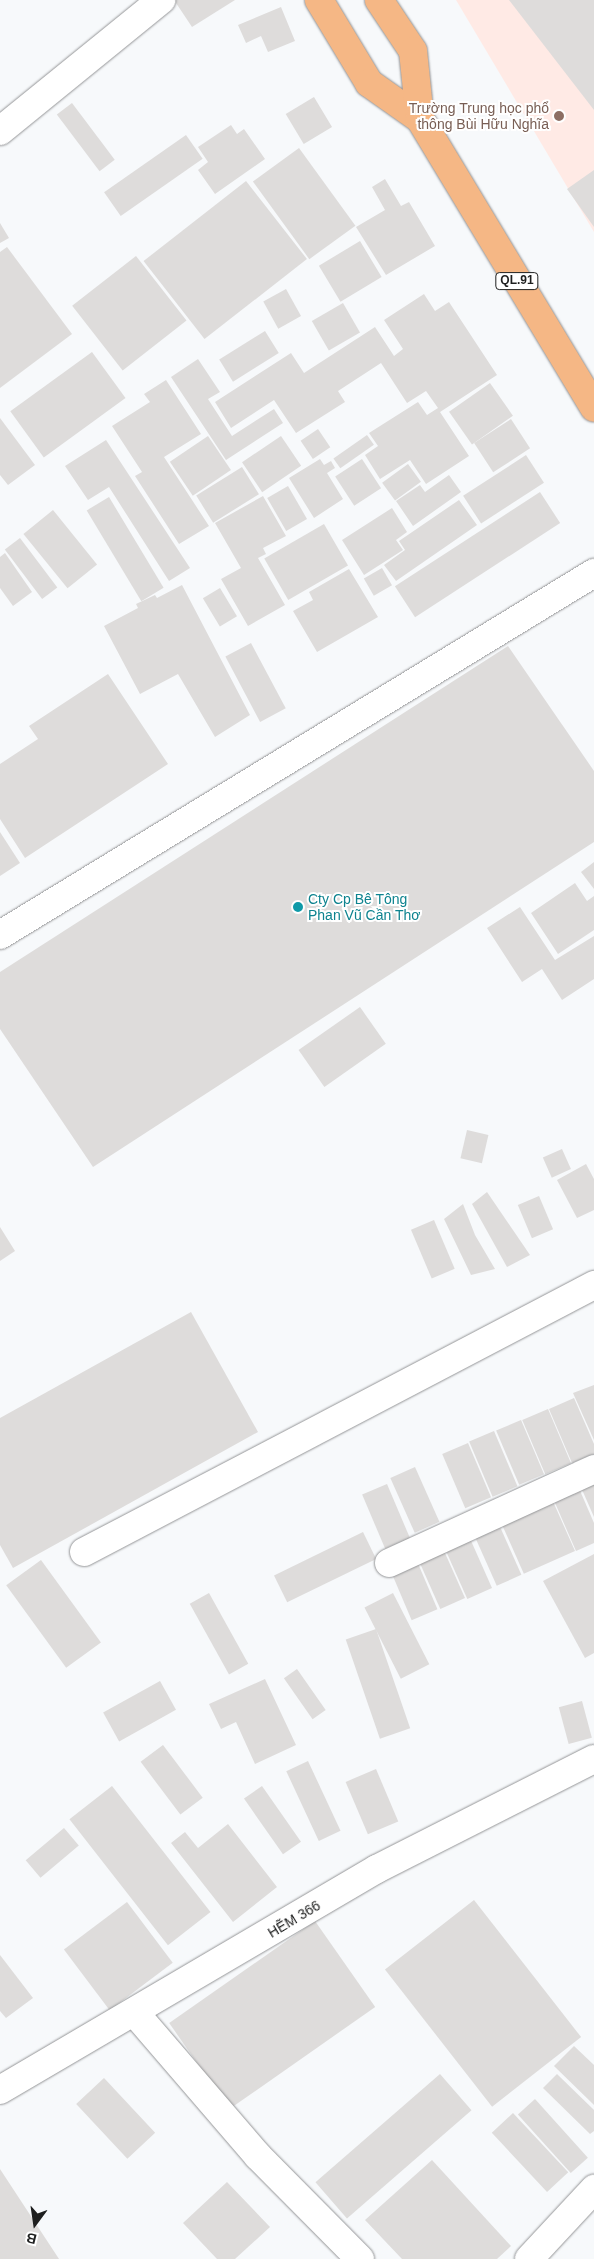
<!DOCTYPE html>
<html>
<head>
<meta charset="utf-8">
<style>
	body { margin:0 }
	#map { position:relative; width:594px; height:2259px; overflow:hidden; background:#f7f9fb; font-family:Helvetica,sans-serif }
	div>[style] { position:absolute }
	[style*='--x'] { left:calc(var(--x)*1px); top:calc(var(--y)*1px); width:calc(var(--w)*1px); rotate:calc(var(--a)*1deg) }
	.education>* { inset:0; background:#ffeae5 }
	.building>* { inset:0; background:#dedcdb; transform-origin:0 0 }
	.roads { filter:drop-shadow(0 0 1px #949597) drop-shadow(0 0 1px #949597) }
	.minor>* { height:28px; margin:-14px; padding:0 14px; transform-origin:14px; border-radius:14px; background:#fff }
	.highway>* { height:28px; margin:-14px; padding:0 14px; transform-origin:14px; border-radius:14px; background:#f5b785 }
	.dots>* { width:14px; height:14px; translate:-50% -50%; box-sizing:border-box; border:2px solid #fff; border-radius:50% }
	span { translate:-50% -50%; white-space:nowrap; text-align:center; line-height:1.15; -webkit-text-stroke:4px #fff; paint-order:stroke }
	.shield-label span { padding:1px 4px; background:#fff; border:1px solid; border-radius:4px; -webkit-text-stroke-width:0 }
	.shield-label { font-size:12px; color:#1e1f1f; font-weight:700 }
	.education-label { font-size:14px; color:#785e54 }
	.right { translate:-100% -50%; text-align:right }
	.culture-label { font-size:14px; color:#0d838f }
	.left { translate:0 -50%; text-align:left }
	.street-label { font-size:14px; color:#1e1f1f }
	.north { position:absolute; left:10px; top:2199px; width:50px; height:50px; -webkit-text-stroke:4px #fff; paint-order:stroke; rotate:194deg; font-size:14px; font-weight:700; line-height:20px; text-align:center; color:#1e1f1f }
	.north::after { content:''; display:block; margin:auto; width:18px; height:22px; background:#1e1f1f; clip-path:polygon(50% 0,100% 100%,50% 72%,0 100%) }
</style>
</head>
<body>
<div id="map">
	<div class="education">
		<div style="clip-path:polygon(456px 0,594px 0,594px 232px)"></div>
	</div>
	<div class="building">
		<div style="clip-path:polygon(174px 0,235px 0,192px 27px)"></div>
		<div style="clip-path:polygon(509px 0,594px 0,594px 110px)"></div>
		<div style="clip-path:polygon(281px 7px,295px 41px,268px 52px,261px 36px,246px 43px,238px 25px)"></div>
		<div style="left:314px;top:97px;width:35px;height:33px;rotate:59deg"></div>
		<div style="left:72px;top:103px;width:71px;height:19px;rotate:53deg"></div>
		<div style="clip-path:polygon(231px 125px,237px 134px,244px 129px,265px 159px,215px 194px,198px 170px,208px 162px,198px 147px)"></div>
		<div style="left:186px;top:135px;width:29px;height:100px;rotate:55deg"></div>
		<div style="left:299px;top:148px;width:96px;height:57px;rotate:54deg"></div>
		<div style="clip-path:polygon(594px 170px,594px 227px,567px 189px)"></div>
		<div style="clip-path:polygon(385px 179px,401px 206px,409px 202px,435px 246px,386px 275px,356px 227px,385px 210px,372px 187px)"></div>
		<div style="left:246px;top:181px;width:99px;height:130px;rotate:52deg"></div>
		<div style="clip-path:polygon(0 223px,9px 238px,0 243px)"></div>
		<div style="left:360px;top:241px;width:42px;height:48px;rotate:59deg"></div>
		<div style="clip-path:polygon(7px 247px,72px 334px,0 388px,0 252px)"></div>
		<div style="left:136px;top:256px;width:82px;height:81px;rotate:52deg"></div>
		<div style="left:286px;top:289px;width:31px;height:26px;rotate:61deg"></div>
		<div style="clip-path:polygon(424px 294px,435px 311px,449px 302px,497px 375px,440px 412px,469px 456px,426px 484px,410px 460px,380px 479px,365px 455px,378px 446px,369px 433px,418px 402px,427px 415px,438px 408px,426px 391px,407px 403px,381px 363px,338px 391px,345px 402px,296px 433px,274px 400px,231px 428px,215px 402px,291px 353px,304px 373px,375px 327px,394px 356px,403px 349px,384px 320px)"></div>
		<div style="left:343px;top:303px;width:34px;height:36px;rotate:60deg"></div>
		<div style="left:265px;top:331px;width:26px;height:54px;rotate:58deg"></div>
		<div style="left:92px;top:352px;width:57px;height:101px;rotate:54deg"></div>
		<div style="clip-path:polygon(198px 359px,220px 392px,208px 399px,232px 436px,274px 409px,283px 423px,226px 460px,171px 377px)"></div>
		<div style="clip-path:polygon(166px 380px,201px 434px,164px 457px,209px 526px,179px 544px,135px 476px,142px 472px,112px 426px,150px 402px,144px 394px)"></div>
		<div style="left:490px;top:383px;width:40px;height:50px;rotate:55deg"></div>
		<div style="clip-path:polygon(0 418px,35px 465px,8px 485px,0 475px)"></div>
		<div style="left:511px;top:419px;width:35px;height:44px;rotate:57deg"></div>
		<div style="left:318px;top:429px;width:22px;height:21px;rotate:56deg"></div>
		<div style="left:367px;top:435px;width:12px;height:41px;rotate:55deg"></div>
		<div style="left:208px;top:436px;width:41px;height:46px;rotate:56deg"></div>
		<div style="left:281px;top:436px;width:36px;height:47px;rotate:56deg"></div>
		<div style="clip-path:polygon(106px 440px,190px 568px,169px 581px,109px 487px,88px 500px,65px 466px)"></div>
		<div style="left:526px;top:455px;width:33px;height:75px;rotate:57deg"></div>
		<div style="clip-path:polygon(320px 459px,324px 465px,331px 461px,335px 468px,327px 473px,343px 499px,314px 518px,289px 478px)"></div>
		<div style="left:362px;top:459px;width:35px;height:32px;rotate:57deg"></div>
		<div style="left:408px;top:464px;width:22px;height:32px;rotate:54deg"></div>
		<div style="left:242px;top:467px;width:32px;height:54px;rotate:58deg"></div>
		<div style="clip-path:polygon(449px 475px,461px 492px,413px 526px,396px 501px,420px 485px,425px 492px)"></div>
		<div style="left:288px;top:486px;width:38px;height:24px;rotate:60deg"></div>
		<div style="left:540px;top:492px;width:37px;height:173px;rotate:57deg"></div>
		<div style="clip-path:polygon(263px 496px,286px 536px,263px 548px,266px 554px,258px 558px,285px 605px,248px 626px,221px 579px,241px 568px,215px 523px)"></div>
		<div style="left:109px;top:497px;width:106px;height:26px;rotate:59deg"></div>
		<div style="clip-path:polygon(459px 500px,477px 525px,396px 581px,384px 565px,405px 550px,399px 541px)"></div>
		<div style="clip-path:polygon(392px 508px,407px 532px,396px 540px,403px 550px,364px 575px,342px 540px)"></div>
		<div style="left:53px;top:510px;width:70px;height:38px;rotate:51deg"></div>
		<div style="left:324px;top:524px;width:48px;height:69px;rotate:60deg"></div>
		<div style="left:20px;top:538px;width:62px;height:19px;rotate:53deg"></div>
		<div style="clip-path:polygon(5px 553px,32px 592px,13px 606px,0 588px,0 557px)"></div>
		<div style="left:382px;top:568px;width:20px;height:21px;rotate:60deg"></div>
		<div style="clip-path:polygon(349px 569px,378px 617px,317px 652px,293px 611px,313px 600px,309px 592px)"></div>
		<div style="clip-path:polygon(182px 585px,250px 715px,215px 737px,178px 674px,140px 694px,104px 626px,138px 608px,136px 604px,155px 595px,157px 598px)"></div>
		<div style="left:220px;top:588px;width:33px;height:20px;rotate:59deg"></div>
		<div style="left:251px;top:643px;width:74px;height:29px;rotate:62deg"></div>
		<div style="clip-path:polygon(508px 646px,594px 771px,594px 842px,93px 1167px,0 1029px,0 972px)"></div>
		<div style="clip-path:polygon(108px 674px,168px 764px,25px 858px,0 819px,0 764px,38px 739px,29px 726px)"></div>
		<div style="clip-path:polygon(0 832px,20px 863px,0 876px)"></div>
		<div style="clip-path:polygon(594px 862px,594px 889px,581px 872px)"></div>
		<div style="clip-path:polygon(575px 883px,587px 901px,594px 896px,594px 930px,558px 954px,531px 913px)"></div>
		<div style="clip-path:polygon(520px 907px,555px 960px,594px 936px,594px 979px,562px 1000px,542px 969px,522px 982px,487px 928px)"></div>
		<div style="left:360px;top:1007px;width:45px;height:75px;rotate:55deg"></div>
		<div style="left:467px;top:1130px;width:22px;height:29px;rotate:13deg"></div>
		<div style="left:562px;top:1149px;width:22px;height:21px;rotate:66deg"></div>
		<div style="clip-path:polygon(586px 1164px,594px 1179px,594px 1210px,577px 1218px,557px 1180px)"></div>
		<div style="clip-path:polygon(487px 1192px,530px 1255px,507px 1267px,472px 1204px)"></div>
		<div style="left:539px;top:1196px;width:36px;height:23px;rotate:67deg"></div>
		<div style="clip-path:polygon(463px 1204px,475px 1235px,495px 1269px,471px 1275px,444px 1219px)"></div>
		<div style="left:434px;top:1220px;width:53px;height:25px;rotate:67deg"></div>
		<div style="clip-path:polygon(0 1227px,15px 1251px,0 1261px)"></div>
		<div style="clip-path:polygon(191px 1312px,258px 1432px,13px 1568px,0 1545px,0 1418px)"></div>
		<div style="clip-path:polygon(594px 1385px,594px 1440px,573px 1393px)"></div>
		<div style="clip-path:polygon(574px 1398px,594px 1444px,594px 1454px,572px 1463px,549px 1409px)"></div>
		<div style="left:548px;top:1409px;width:59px;height:28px;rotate:67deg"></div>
		<div style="left:521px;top:1420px;width:59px;height:27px;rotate:67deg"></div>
		<div style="left:494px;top:1431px;width:60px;height:27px;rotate:67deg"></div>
		<div style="left:468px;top:1443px;width:59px;height:28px;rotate:67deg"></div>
		<div style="left:415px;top:1467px;width:60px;height:27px;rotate:66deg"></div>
		<div style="clip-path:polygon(594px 1479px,594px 1517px,580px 1485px)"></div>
		<div style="left:387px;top:1484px;width:59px;height:27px;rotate:67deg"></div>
		<div style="clip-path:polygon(578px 1486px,594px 1523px,594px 1543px,576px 1551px,552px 1496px)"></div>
		<div style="left:551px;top:1497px;width:59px;height:56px;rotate:66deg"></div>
		<div style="left:497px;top:1520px;width:60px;height:27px;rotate:66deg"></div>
		<div style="left:363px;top:1532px;width:30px;height:99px;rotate:64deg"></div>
		<div style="left:468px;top:1534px;width:59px;height:27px;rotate:66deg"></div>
		<div style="left:441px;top:1544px;width:59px;height:27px;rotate:66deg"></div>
		<div style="left:414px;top:1554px;width:60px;height:28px;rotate:67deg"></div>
		<div style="clip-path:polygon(594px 1554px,594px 1653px,585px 1658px,543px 1581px)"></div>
		<div style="left:41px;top:1560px;width:102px;height:43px;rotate:54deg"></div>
		<div style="left:209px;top:1593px;width:81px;height:22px;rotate:61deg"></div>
		<div style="left:393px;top:1593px;width:80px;height:32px;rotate:63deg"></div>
		<div style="left:376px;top:1629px;width:105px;height:32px;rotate:71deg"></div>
		<div style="left:297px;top:1669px;width:50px;height:16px;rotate:55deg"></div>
		<div style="clip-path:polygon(265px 1679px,296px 1745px,255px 1764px,236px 1722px,221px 1729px,209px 1704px)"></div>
		<div style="left:160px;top:1681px;width:33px;height:65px;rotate:61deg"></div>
		<div style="left:582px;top:1701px;width:38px;height:24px;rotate:75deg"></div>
		<div style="left:163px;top:1745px;width:66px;height:28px;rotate:53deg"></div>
		<div style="left:308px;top:1761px;width:77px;height:24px;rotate:65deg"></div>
		<div style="left:376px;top:1769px;width:57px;height:33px;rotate:67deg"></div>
		<div style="left:112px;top:1786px;width:160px;height:54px;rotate:52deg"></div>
		<div style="left:262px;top:1786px;width:68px;height:22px;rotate:55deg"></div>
		<div style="clip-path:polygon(228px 1824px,277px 1887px,233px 1922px,171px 1843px,185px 1832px,198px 1848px)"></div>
		<div style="left:64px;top:1828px;width:23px;height:50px;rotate:50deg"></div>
		<div style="left:474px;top:1900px;width:174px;height:113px;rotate:52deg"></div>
		<div style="left:127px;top:1902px;width:76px;height:79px;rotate:53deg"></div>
		<div style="left:315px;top:1921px;width:105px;height:178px;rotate:55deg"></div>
		<div style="clip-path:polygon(0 1955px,33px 1998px,6px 2018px,0 2011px)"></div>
		<div style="clip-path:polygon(574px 2046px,594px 2065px,594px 2105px,554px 2066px)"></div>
		<div style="left:440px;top:2074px;width:48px;height:165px;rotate:49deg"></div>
		<div style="clip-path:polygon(557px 2074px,594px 2110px,594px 2131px,590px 2134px,543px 2088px)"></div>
		<div style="left:104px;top:2078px;width:75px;height:38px;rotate:47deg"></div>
		<div style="left:535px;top:2099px;width:79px;height:23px;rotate:48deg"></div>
		<div style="left:513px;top:2113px;width:81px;height:29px;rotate:47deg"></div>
		<div style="clip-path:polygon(432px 2160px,511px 2246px,497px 2259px,402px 2259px,365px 2220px)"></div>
		<div style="clip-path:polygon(0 2169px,59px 2259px,0 2259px)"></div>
		<div style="clip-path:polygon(227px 2182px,270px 2227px,235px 2259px,217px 2259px,183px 2223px)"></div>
	</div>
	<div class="roads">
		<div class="minor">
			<div style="--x:0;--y:131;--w:208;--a:-39.1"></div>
			<div style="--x:0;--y:935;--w:696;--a:-31.36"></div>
			<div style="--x:84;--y:1552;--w:576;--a:-27.63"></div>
			<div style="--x:389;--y:1563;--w:226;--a:-24.6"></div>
			<div style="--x:135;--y:2013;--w:189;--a:49.3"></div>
			<div style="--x:258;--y:2156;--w:145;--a:45.3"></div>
			<div style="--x:0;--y:2090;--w:437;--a:-30.4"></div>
			<div style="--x:377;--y:1869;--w:243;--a:-26.9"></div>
			<div style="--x:529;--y:2259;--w:96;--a:-47.1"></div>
		</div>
		<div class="highway">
			<div style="--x:319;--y:0;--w:97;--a:58.9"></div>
			<div style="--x:369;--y:83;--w:62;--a:35.2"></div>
			<div style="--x:379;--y:0;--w:61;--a:56.3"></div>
			<div style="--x:413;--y:51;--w:68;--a:84.1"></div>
			<div style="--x:420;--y:119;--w:337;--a:58.9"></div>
		</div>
	</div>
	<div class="dots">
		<div style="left:559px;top:116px;background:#8d6e63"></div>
		<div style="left:298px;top:907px;background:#0f9aa8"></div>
	</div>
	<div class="shield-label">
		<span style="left:517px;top:281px">QL.91</span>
	</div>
	<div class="education-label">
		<span class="right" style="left:549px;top:116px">Trường Trung học phổ<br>thông Bùi Hữu Nghĩa</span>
	</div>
	<div class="culture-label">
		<span class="left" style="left:308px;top:907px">Cty Cp Bê Tông<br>Phan Vũ Cần Thơ</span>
	</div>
	<div class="street-label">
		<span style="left:294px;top:1919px;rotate:-31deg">HẼM 366</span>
	</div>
	<div class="north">B</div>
</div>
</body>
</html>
